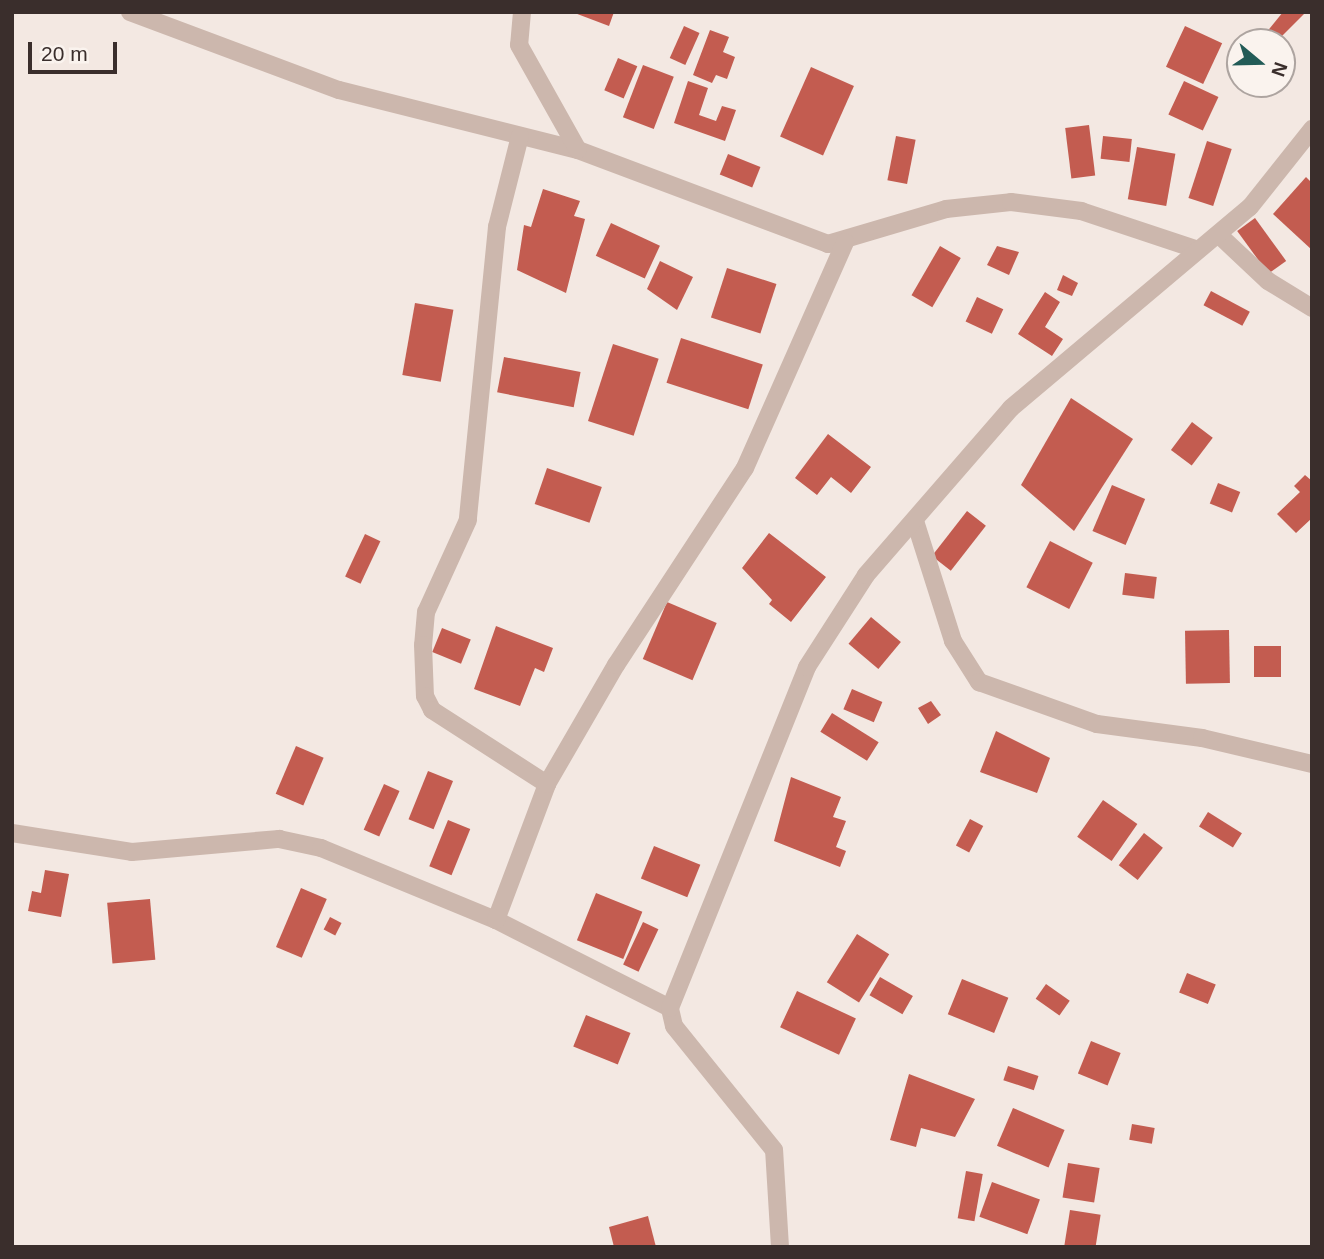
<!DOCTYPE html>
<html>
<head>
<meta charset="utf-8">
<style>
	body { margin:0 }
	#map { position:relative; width:1324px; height:1259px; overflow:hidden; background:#f3e8e2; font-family:Arial,sans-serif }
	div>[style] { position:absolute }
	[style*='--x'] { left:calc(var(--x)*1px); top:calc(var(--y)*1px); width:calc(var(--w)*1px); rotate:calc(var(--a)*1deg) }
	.building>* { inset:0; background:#c35c50; transform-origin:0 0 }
	.minor>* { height:18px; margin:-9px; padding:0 9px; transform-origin:9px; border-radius:9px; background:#ccb7ad }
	span { translate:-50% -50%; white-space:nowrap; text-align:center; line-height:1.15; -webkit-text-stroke:5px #faf3ee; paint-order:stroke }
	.frame { position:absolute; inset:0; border:14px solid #3a2e2c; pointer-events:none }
	.north { position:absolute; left:1226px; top:28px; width:70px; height:70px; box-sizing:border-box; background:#faf3ee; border:2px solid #ada4a0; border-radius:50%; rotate:109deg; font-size:19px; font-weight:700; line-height:28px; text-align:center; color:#3a2e2c }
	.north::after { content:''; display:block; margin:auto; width:24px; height:32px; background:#225b57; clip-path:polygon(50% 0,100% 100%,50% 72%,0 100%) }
	.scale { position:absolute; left:28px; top:42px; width:89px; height:32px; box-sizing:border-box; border:4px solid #3a2e2c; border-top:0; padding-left:9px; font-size:21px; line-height:24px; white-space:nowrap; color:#3a2e2c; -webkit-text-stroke:5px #faf3ee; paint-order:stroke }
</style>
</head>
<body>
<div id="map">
	<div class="building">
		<div style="clip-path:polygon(572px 12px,614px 12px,609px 26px)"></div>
		<div style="clip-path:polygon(1283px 12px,1306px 12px,1276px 42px,1266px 33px)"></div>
		<div style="left:684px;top:26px;width:17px;height:35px;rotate:24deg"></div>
		<div style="left:1185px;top:26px;width:41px;height:45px;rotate:25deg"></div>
		<div style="clip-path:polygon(710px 30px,729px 37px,723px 52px,735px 57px,727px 79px,716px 75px,712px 83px,693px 75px)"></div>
		<div style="left:618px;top:58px;width:21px;height:35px;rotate:23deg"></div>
		<div style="left:643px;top:65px;width:33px;height:56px;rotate:21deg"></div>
		<div style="left:811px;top:67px;width:47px;height:76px;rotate:24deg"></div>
		<div style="clip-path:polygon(688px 81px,708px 88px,699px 115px,716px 121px,722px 106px,736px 110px,725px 141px,674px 123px)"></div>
		<div style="left:1184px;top:81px;width:38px;height:37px;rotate:25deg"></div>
		<div style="left:1089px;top:125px;width:51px;height:24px;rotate:83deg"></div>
		<div style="left:896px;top:136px;width:20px;height:45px;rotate:11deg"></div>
		<div style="left:1103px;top:136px;width:29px;height:23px;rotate:6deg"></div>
		<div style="left:1207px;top:141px;width:26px;height:60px;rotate:18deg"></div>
		<div style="left:1137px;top:147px;width:39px;height:53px;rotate:10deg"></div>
		<div style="left:728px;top:154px;width:35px;height:22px;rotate:22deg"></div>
		<div style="clip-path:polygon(1306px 177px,1312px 183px,1312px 250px,1273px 214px)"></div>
		<div style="clip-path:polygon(543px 189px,580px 201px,574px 216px,585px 219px,566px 293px,517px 270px,524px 225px,531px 227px)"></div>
		<div style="left:1255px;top:218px;width:53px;height:22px;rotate:54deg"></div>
		<div style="left:611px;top:223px;width:54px;height:36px;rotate:25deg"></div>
		<div style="left:940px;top:246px;width:24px;height:57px;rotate:30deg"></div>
		<div style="clip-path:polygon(997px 246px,1019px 252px,1009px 275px,987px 265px)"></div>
		<div style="clip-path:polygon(660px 261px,693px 277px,677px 310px,647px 289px)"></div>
		<div style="left:727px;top:268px;width:52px;height:52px;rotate:18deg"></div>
		<div style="clip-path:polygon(1063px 275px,1078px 283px,1072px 296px,1057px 290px)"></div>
		<div style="left:1211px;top:291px;width:44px;height:16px;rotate:28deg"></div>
		<div style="clip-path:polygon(1045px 292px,1060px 302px,1045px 327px,1063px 339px,1052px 356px,1018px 334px)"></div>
		<div style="left:977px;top:297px;width:29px;height:27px;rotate:25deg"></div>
		<div style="left:415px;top:303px;width:39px;height:73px;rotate:10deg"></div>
		<div style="left:681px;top:338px;width:86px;height:47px;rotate:18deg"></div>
		<div style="left:613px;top:344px;width:48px;height:81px;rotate:18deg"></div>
		<div style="left:504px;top:357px;width:78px;height:36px;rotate:11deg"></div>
		<div style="clip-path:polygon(1071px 398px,1133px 439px,1074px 531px,1021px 485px)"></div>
		<div style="left:1192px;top:422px;width:26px;height:35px;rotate:37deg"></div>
		<div style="clip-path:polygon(828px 434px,871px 467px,851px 493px,831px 477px,817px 495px,795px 478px)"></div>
		<div style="left:547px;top:468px;width:58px;height:38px;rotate:19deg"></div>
		<div style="clip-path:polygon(1305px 475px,1312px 481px,1312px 518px,1296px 533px,1277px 514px,1300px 492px,1294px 486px)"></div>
		<div style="left:1218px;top:483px;width:24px;height:22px;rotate:22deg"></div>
		<div style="left:1112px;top:485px;width:36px;height:50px;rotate:23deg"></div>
		<div style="left:967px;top:511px;width:24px;height:57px;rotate:38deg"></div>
		<div style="clip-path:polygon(769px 533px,826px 577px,791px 622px,769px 604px,772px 600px,742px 568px)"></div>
		<div style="left:365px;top:534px;width:17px;height:47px;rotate:25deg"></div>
		<div style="left:1050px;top:541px;width:48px;height:52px;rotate:27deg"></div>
		<div style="left:1125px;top:573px;width:32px;height:22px;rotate:7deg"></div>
		<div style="left:667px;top:602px;width:54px;height:62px;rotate:23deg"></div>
		<div style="left:871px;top:617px;width:39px;height:35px;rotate:40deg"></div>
		<div style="clip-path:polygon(496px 626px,553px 648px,544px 672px,535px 668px,520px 706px,474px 689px)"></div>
		<div style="left:442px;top:628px;width:31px;height:26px;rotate:22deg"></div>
		<div style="left:1229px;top:630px;width:53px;height:44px;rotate:89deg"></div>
		<div style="left:1281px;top:646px;width:31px;height:27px;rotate:90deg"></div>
		<div style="left:852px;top:689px;width:33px;height:22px;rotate:23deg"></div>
		<div style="clip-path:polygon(931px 701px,941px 715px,928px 724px,918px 708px)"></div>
		<div style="left:832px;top:713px;width:55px;height:22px;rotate:32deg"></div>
		<div style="clip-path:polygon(996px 731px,1050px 758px,1037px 793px,980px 772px)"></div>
		<div style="left:296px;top:746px;width:30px;height:52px;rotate:23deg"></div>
		<div style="left:428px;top:771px;width:27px;height:52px;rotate:22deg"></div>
		<div style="clip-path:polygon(791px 777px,841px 797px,833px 817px,846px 821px,836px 847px,846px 851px,840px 867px,774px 841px)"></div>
		<div style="left:384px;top:784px;width:17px;height:50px;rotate:24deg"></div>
		<div style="left:1103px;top:800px;width:42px;height:45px;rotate:35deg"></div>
		<div style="left:1208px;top:812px;width:40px;height:17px;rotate:32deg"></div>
		<div style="left:970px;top:819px;width:15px;height:30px;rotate:28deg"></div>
		<div style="left:448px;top:820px;width:24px;height:50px;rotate:22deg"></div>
		<div style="left:1144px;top:833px;width:24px;height:41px;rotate:38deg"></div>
		<div style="left:654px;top:846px;width:50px;height:35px;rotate:22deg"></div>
		<div style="clip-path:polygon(45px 870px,69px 874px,61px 917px,28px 911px,32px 891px,41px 893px)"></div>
		<div style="left:301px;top:888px;width:28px;height:64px;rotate:23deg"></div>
		<div style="left:596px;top:893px;width:50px;height:51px;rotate:22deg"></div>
		<div style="left:150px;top:899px;width:61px;height:43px;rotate:85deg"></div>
		<div style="left:330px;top:917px;width:13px;height:14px;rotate:27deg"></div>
		<div style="left:643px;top:922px;width:17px;height:47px;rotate:25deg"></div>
		<div style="left:857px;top:934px;width:38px;height:57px;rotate:32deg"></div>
		<div style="left:1187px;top:973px;width:31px;height:21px;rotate:22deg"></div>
		<div style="left:880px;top:977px;width:38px;height:21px;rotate:30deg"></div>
		<div style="left:962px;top:979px;width:50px;height:38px;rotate:22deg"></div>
		<div style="left:1046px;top:984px;width:29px;height:18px;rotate:35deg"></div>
		<div style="left:797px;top:991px;width:65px;height:40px;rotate:25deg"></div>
		<div style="left:586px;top:1015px;width:48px;height:34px;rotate:22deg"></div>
		<div style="left:1091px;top:1041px;width:32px;height:35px;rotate:22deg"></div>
		<div style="left:1008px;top:1066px;width:32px;height:15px;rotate:18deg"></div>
		<div style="clip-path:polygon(909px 1074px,975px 1099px,955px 1137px,921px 1128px,916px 1147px,890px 1140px)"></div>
		<div style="left:1013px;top:1108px;width:56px;height:41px;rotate:23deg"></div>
		<div style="left:1132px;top:1124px;width:23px;height:16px;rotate:10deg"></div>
		<div style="left:1068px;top:1163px;width:32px;height:35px;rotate:9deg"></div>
		<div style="left:966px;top:1171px;width:17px;height:48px;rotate:10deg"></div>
		<div style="left:992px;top:1182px;width:51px;height:37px;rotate:20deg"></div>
		<div style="left:1070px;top:1210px;width:31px;height:36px;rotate:9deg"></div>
		<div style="clip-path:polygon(648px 1216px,656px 1247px,614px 1247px,609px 1227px)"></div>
	</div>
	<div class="minor">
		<div style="--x:130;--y:12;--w:223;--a:20.5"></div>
		<div style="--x:339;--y:90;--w:246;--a:14.1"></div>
		<div style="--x:578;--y:150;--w:267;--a:20.6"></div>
		<div style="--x:828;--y:244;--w:123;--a:-16.5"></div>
		<div style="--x:946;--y:209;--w:65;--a:-6.1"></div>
		<div style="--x:1011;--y:202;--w:71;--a:7.3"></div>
		<div style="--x:1081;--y:211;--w:123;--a:18.4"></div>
		<div style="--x:522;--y:12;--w:33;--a:95"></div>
		<div style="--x:519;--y:45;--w:120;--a:60.7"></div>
		<div style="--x:520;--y:136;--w:94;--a:104.2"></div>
		<div style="--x:497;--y:227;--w:294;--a:95.7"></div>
		<div style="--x:468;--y:520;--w:101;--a:114.5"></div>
		<div style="--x:426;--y:612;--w:33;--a:95"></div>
		<div style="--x:423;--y:645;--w:51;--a:87.8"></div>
		<div style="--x:425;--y:696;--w:16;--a:63"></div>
		<div style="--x:432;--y:710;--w:137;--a:32.8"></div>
		<div style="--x:1219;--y:235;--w:67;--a:43.2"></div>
		<div style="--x:1268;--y:281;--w:52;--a:31.5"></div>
		<div style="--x:915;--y:521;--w:126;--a:72.4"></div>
		<div style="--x:953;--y:641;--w:49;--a:57.6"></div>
		<div style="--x:979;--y:682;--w:125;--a:19.6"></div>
		<div style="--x:1097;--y:724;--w:106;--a:7.6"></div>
		<div style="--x:1202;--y:738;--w:113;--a:13.3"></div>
		<div style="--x:12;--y:833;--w:121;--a:9"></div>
		<div style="--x:132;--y:852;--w:148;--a:-5.1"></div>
		<div style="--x:279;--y:839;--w:43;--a:12.1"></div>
		<div style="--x:321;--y:848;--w:189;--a:22.4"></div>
		<div style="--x:496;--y:920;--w:195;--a:26.8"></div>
		<div style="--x:496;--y:920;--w:145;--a:-69.4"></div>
		<div style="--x:547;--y:784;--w:138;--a:-59.9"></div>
		<div style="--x:616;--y:665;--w:235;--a:-56.8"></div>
		<div style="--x:745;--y:468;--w:247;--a:-66.1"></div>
		<div style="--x:780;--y:1247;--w:97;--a:-93.5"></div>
		<div style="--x:774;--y:1150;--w:159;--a:-128.9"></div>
		<div style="--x:674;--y:1026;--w:18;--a:-103"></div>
		<div style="--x:670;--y:1008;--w:367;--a:-68.1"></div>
		<div style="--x:807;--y:667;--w:109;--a:-57.3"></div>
		<div style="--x:866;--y:575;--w:221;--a:-49"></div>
		<div style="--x:1011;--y:408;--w:312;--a:-40.1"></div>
		<div style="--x:1250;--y:207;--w:100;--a:-51.5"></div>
	</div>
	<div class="frame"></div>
	<div class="north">N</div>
	<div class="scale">20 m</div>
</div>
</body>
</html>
